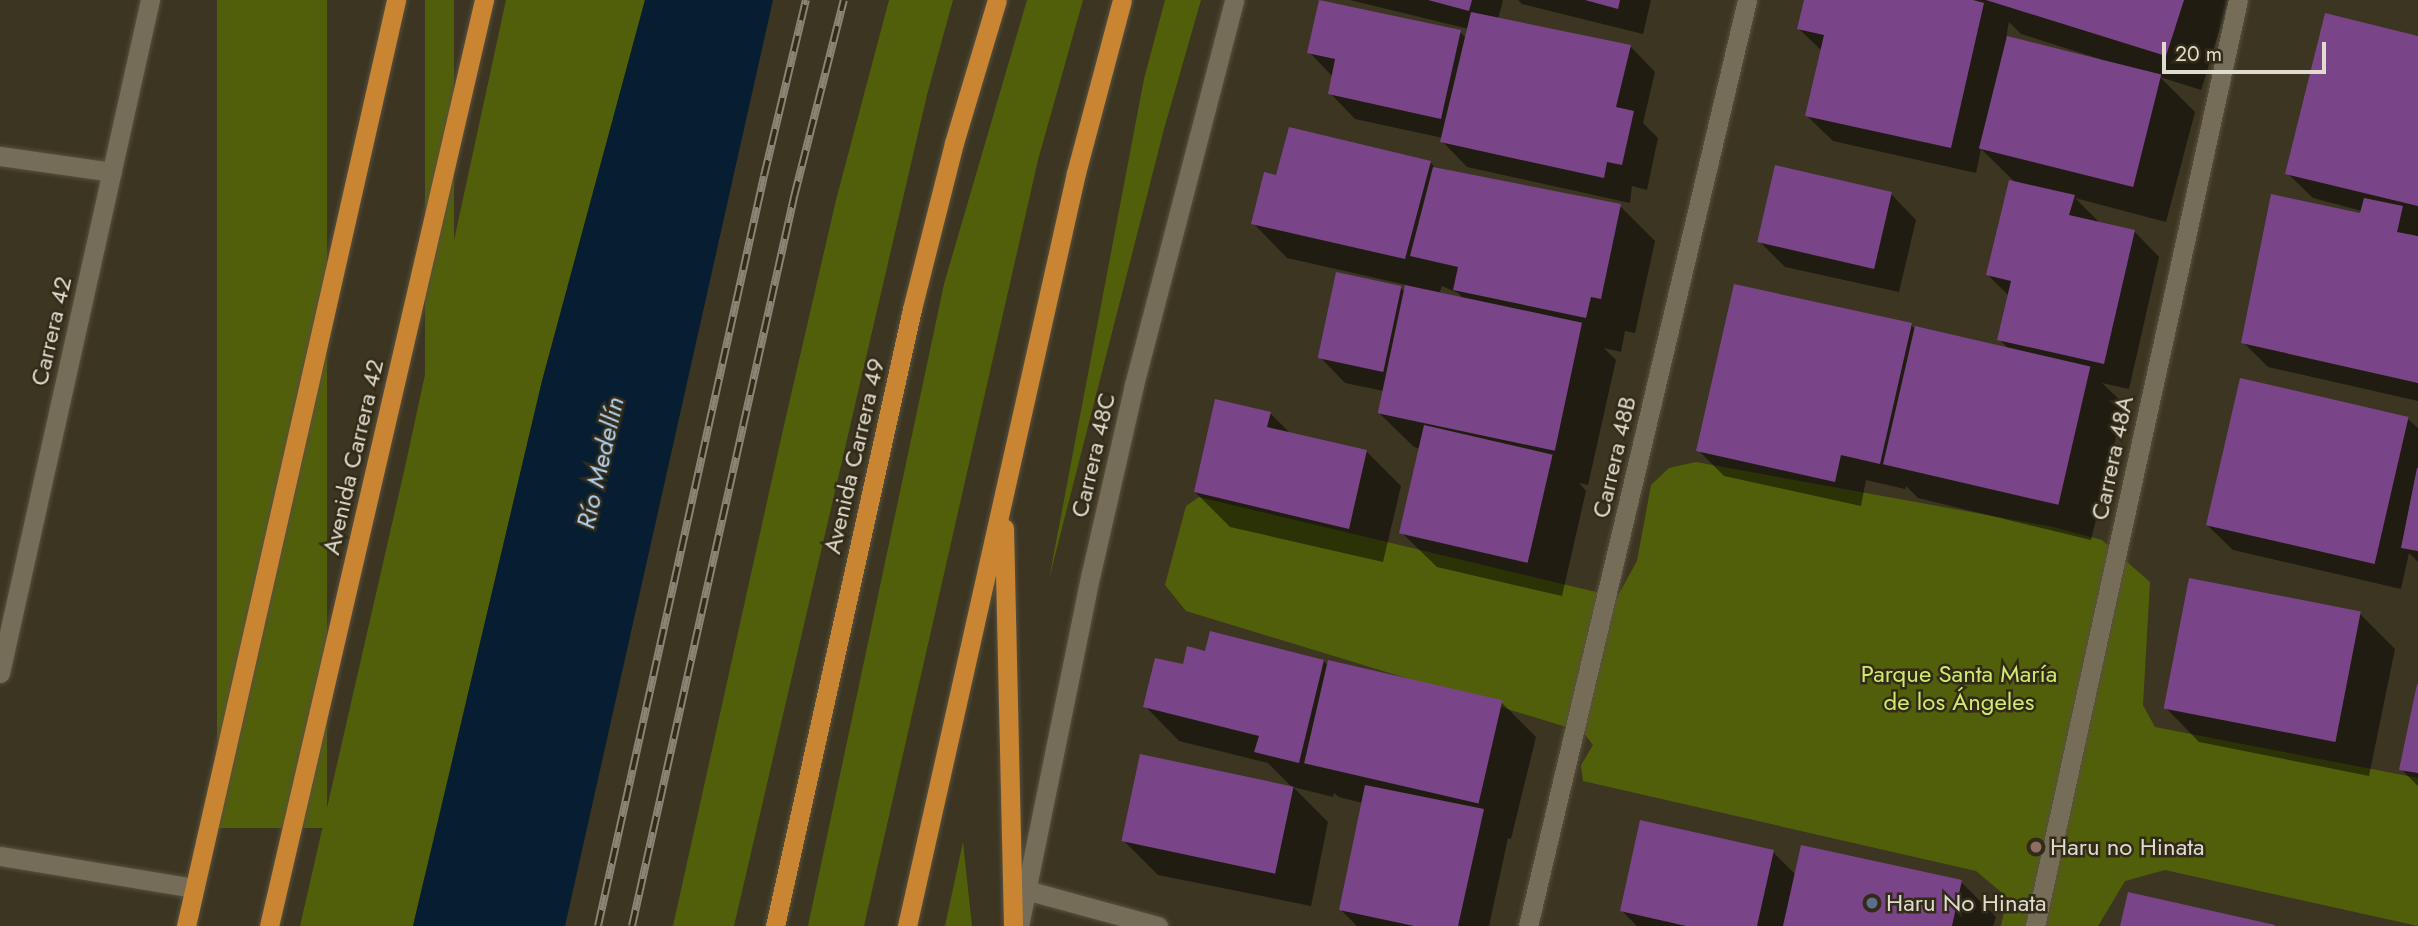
<!DOCTYPE html>
<html>
<head>
<meta charset="utf-8">
<style>
	body { margin:0 }
	#map { position:relative; width:2418px; height:926px; overflow:hidden; background:#3c3521; font-family:Jost,sans-serif }
	div>[style] { position:absolute }
	[style*='--x'] { left:calc(var(--x)*1px); top:calc(var(--y)*1px); width:calc(var(--w)*1px); rotate:calc(var(--a)*1deg) }
	.green>* { inset:0; background:#525f0a; transform-origin:0 0 }
	.water>* { inset:0; background:#071e32 }
	.shadow>* { inset:0; background:#0007 }
	.building>* { inset:0; background:#7a4489; transform-origin:0 0 }
	.roads { filter:drop-shadow(0 0 2px #585140) drop-shadow(0 0 2px #585140) }
	.service>* { height:19px; margin:-9.5px; padding:0 9.5px; transform-origin:9.5px; border-radius:9.5px; background:#756d58 }
	.minor>* { height:19px; margin:-9.5px; padding:0 9.5px; transform-origin:9.5px; border-radius:9.5px; background:#756d58 }
	.trunk>* { height:19px; margin:-9.5px; padding:0 9.5px; transform-origin:9.5px; border-radius:9.5px; background:#ca8533 }
	.rail>* { height:8px; margin-top:-4px; transform-origin:0; background:repeating-linear-gradient(90deg,#322b17 0 16px,#898473 0 32px); box-sizing:border-box; border-block:2px solid #898473 }
	.dots>* { width:19px; height:19px; translate:-50% -50%; box-sizing:border-box; border:4px solid #322b17; border-radius:50% }
	span { translate:-50% -50%; white-space:nowrap; text-align:center; line-height:1.15; -webkit-text-stroke:5px #322b17; paint-order:stroke }
	.street-label { font-size:24px; color:#dfdbcf }
	.park-label { font-size:24px; color:#d1ea6e }
	.poi-label { font-size:24px; color:#dfdbcf }
	.left { translate:0 -50%; text-align:left }
	.water-label { font-size:26px; color:#afd1f4; font-style:italic }
	.scale { position:absolute; left:2162px; top:42px; width:164px; height:32px; box-sizing:border-box; border:4px solid #dfdbcf; border-top:0; padding-left:9px; font-size:21px; line-height:24px; white-space:nowrap; color:#dfdbcf; -webkit-text-stroke:5px #322b17; paint-order:stroke }
</style>
</head>
<body>
<div id="map">
	<div class="green">
		<div style="left:217px;top:0;width:110px;height:828px"></div>
		<div style="left:425px;top:0;width:29px;height:949px"></div>
		<div style="clip-path:polygon(506px 0,645px 0,542px 381px,413px 926px,300px 926px,405px 467px)"></div>
		<div style="clip-path:polygon(889px 0,953px 0,927px 95px,734px 926px,673px 926px,782px 434px,836px 200px)"></div>
		<div style="clip-path:polygon(1027px 0,1083px 0,1038px 160px,864px 926px,808px 926px,944px 284px)"></div>
		<div style="clip-path:polygon(1165px 0,1201px 0,1164px 129px,1049px 579px,1144px 79px)"></div>
		<div style="clip-path:polygon(1696px 462px,2053px 527px,2102px 540px,2150px 582px,2143px 705px,2155px 727px,2418px 778px,2418px 926px,2165px 870px,2125px 881px,2098px 926px,2001px 926px,2007px 897px,1976px 871px,1583px 781px,1581px 765px,1593px 745px,1583px 732px,1186px 611px,1165px 585px,1186px 506px,1199px 497px,1617px 597px,1637px 561px,1651px 485px,1669px 468px)"></div>
		<div style="clip-path:polygon(963px 842px,972px 926px,945px 926px)"></div>
	</div>
	<div class="water">
		<div style="clip-path:polygon(645px 0,773px 0,565px 926px,413px 926px,542px 381px)"></div>
	</div>
	<div class="shadow">
		<div style="clip-path:polygon(1350px 0,1503px 0,1498px 19px,1630px 46px,1655px 72px,1643px 123px,1658px 138px,1647px 190px,1632px 186px,1630px 203px,1467px 167px,1442px 141px,1443px 138px,1355px 119px,1330px 93px,1333px 77px,1309px 52px,1460px 32px,1466px 38px,1469px 29px)"></div>
		<div style="clip-path:polygon(1518px 0,1651px 0,1643px 34px,1522px 4px)"></div>
		<div style="clip-path:polygon(evenodd,1806px 0,2229px 0,2201px 90px,2160px 77px,2195px 112px,2166px 222px,2075px 198px,2099px 222px,2134px 231px,2159px 257px,2129px 389px,2102px 383px,2124px 404px,2091px 540px,1918px 498px,1906px 486px,1905px 489px,1866px 480px,1861px 506px,1724px 476px,1698px 450px,1911px 325px,1916px 330px,2011px 351px,1999px 339px,2009px 296px,1988px 275px,2016px 183px,1981px 149px,1976px 173px,1833px 141px,1807px 116px,1822px 51px,1799px 29px,1806px 0,2009px 22px,2021px 34px,2100px 59px,2099px 62px,2006px 38px,2009px 22px)"></div>
		<div style="clip-path:polygon(2418px 38px,2418px 401px,2268px 367px,2243px 342px,2361px 215px,2362px 211px,2313px 198px,2287px 173px)"></div>
		<div style="clip-path:polygon(evenodd,1430px 162px,1437px 170px,1620px 206px,1655px 241px,1635px 333px,1625px 331px,1621px 352px,1604px 348px,1616px 360px,1588px 485px,1579px 483px,1586px 491px,1562px 596px,1437px 567px,1402px 533px,1421px 449px,1414px 447px,1379px 413px,1384px 391px,1345px 383px,1320px 357px,1401px 288px,1406px 293px,1407px 285px,1287px 258px,1253px 223px,1278px 178px,1430px 162px,1442px 286px,1458px 293px,1465px 300px,1439px 294px,1442px 286px)"></div>
		<div style="clip-path:polygon(1891px 194px,1916px 220px,1899px 292px,1785px 267px,1759px 241px)"></div>
		<div style="clip-path:polygon(1270px 413px,1291px 434px,1366px 451px,1401px 486px,1383px 562px,1230px 527px,1195px 492px)"></div>
		<div style="clip-path:polygon(2408px 419px,2418px 428px,2418px 562px,2409px 553px,2401px 589px,2233px 550px,2207px 525px)"></div>
		<div style="clip-path:polygon(2360px 614px,2395px 649px,2369px 776px,2199px 742px,2165px 707px)"></div>
		<div style="clip-path:polygon(1207px 653px,1324px 661px,1328px 666px,1501px 702px,1536px 737px,1511px 839px,1508px 838px,1489px 926px,1357px 926px,1341px 910px,1363px 803px,1339px 797px,1334px 793px,1333px 797px,1293px 787px,1328px 822px,1311px 906px,1158px 875px,1124px 841px,1292px 787px,1268px 763px,1179px 741px,1145px 706px,1184px 666px)"></div>
		<div style="clip-path:polygon(2418px 687px,2418px 786px,2401px 769px)"></div>
		<div style="clip-path:polygon(1773px 852px,1796px 875px,1961px 882px,1996px 917px,1993px 926px,1637px 926px,1622px 911px)"></div>
	</div>
	<div class="building">
		<div style="clip-path:polygon(1319px 0,1461px 30px,1441px 119px,1328px 94px,1335px 59px,1307px 53px)"></div>
		<div style="clip-path:polygon(1428px 0,1472px 0,1469px 11px)"></div>
		<div style="clip-path:polygon(1585px 0,1620px 0,1618px 9px)"></div>
		<div style="clip-path:polygon(1804px 0,1973px 0,1984px 3px,1951px 148px,1805px 116px,1824px 35px,1797px 29px)"></div>
		<div style="clip-path:polygon(1986px 0,2184px 0,2166px 56px)"></div>
		<div style="clip-path:polygon(1471px 12px,1631px 45px,1616px 107px,1634px 111px,1622px 165px,1607px 162px,1604px 178px,1440px 142px)"></div>
		<div style="clip-path:polygon(2325px 13px,2418px 36px,2418px 206px,2285px 174px)"></div>
		<div style="left:2007px;top:36px;width:159px;height:116px;rotate:14deg"></div>
		<div style="clip-path:polygon(1289px 127px,1431px 161px,1405px 259px,1251px 224px,1264px 172px,1276px 175px)"></div>
		<div style="left:1775px;top:165px;width:120px;height:79px;rotate:13deg"></div>
		<div style="clip-path:polygon(1433px 167px,1621px 204px,1601px 299px,1591px 297px,1586px 318px,1453px 290px,1458px 267px,1410px 256px)"></div>
		<div style="clip-path:polygon(2009px 180px,2075px 195px,2069px 215px,2135px 230px,2104px 364px,1997px 340px,2011px 281px,1986px 275px)"></div>
		<div style="clip-path:polygon(2271px 194px,2360px 213px,2364px 198px,2403px 206px,2397px 232px,2418px 236px,2418px 383px,2241px 343px)"></div>
		<div style="left:1336px;top:272px;width:67px;height:88px;rotate:12deg"></div>
		<div style="clip-path:polygon(1734px 284px,1912px 323px,1880px 464px,1841px 455px,1835px 482px,1696px 451px)"></div>
		<div style="left:1405px;top:285px;width:181px;height:131px;rotate:12deg"></div>
		<div style="left:1915px;top:326px;width:180px;height:142px;rotate:13deg"></div>
		<div style="left:2240px;top:378px;width:173px;height:151px;rotate:13deg"></div>
		<div style="clip-path:polygon(1215px 399px,1271px 412px,1267px 427px,1367px 450px,1349px 529px,1194px 492px)"></div>
		<div style="left:1424px;top:425px;width:132px;height:111px;rotate:13deg"></div>
		<div style="clip-path:polygon(2417px 468px,2418px 468px,2418px 551px,2401px 548px)"></div>
		<div style="left:2189px;top:578px;width:175px;height:133px;rotate:11deg"></div>
		<div style="clip-path:polygon(1210px 631px,1324px 660px,1299px 763px,1254px 752px,1259px 736px,1143px 707px,1155px 658px,1183px 664px,1187px 646px,1205px 651px)"></div>
		<div style="left:1328px;top:660px;width:179px;height:106px;rotate:13deg"></div>
		<div style="clip-path:polygon(2417px 684px,2418px 684px,2418px 773px,2399px 770px)"></div>
		<div style="left:1140px;top:754px;width:157px;height:89px;rotate:12deg"></div>
		<div style="clip-path:polygon(1365px 785px,1484px 809px,1458px 926px,1414px 926px,1339px 910px)"></div>
		<div style="clip-path:polygon(1640px 820px,1774px 850px,1757px 926px,1686px 926px,1620px 911px)"></div>
		<div style="clip-path:polygon(1801px 845px,1962px 880px,1952px 926px,1783px 926px)"></div>
		<div style="clip-path:polygon(2128px 892px,2275px 925px,2275px 926px,2120px 926px)"></div>
	</div>
	<div class="roads">
		<div class="service">
			<div style="--x:0;--y:156;--w:113;--a:8.1"></div>
			<div style="--x:0;--y:856;--w:197;--a:9.4"></div>
			<div style="--x:1026;--y:890;--w:137;--a:15.3"></div>
		</div>
		<div class="minor">
			<div style="--x:0;--y:673;--w:690;--a:-77.44"></div>
			<div style="--x:1019;--y:926;--w:360;--a:-78.5"></div>
			<div style="--x:1091;--y:573;--w:193;--a:-77.1"></div>
			<div style="--x:1134;--y:385;--w:398;--a:-75.4"></div>
			<div style="--x:1528;--y:926;--w:952;--a:-76.69"></div>
			<div style="--x:2035;--y:926;--w:948;--a:-77.64"></div>
		</div>
		<div class="trunk">
			<div style="--x:1004;--y:528;--w:398;--a:88.7"></div>
			<div style="--x:186;--y:926;--w:950;--a:-77.22"></div>
			<div style="--x:269;--y:926;--w:951;--a:-76.93"></div>
			<div style="--x:775;--y:926;--w:632;--a:-77.48"></div>
			<div style="--x:912;--y:309;--w:171;--a:-75.8"></div>
			<div style="--x:954;--y:143;--w:149;--a:-73.3"></div>
			<div style="--x:907;--y:926;--w:772;--a:-77.35"></div>
			<div style="--x:1076;--y:173;--w:179;--a:-75.1"></div>
		</div>
	</div>
	<div class="rail">
		<div style="--x:598;--y:926;--w:768;--a:-77.52"></div>
		<div style="--x:764;--y:176;--w:181;--a:-76.6"></div>
		<div style="--x:632;--y:926;--w:747;--a:-77.47"></div>
		<div style="--x:794;--y:197;--w:203;--a:-75.8"></div>
	</div>
	<div class="dots">
		<div style="left:2036px;top:847px;background:#8d6e63"></div>
		<div style="left:1872px;top:903px;background:#5c6f8a"></div>
	</div>
	<div class="street-label">
		<span style="left:51px;top:331px;rotate:-77deg">Carrera 42</span>
		<span style="left:1093px;top:455px;rotate:-77deg">Carrera 48C</span>
		<span style="left:854px;top:456px;rotate:-77deg">Avenida Carrera 49</span>
		<span style="left:353px;top:457px;rotate:-77deg">Avenida Carrera 42</span>
		<span style="left:1614px;top:457px;rotate:-77deg">Carrera 48B</span>
		<span style="left:2112px;top:458px;rotate:-78deg">Carrera 48A</span>
	</div>
	<div class="park-label">
		<span style="left:1959px;top:688px">Parque Santa María<br>de los Ángeles</span>
	</div>
	<div class="poi-label">
		<span class="left" style="left:2050px;top:847px">Haru no Hinata</span>
		<span class="left" style="left:1886px;top:903px">Haru No Hinata</span>
	</div>
	<div class="water-label">
		<span style="left:601px;top:463px;rotate:-77deg">Río Medellín</span>
	</div>
	<div class="scale">20 m</div>
</div>
</body>
</html>
